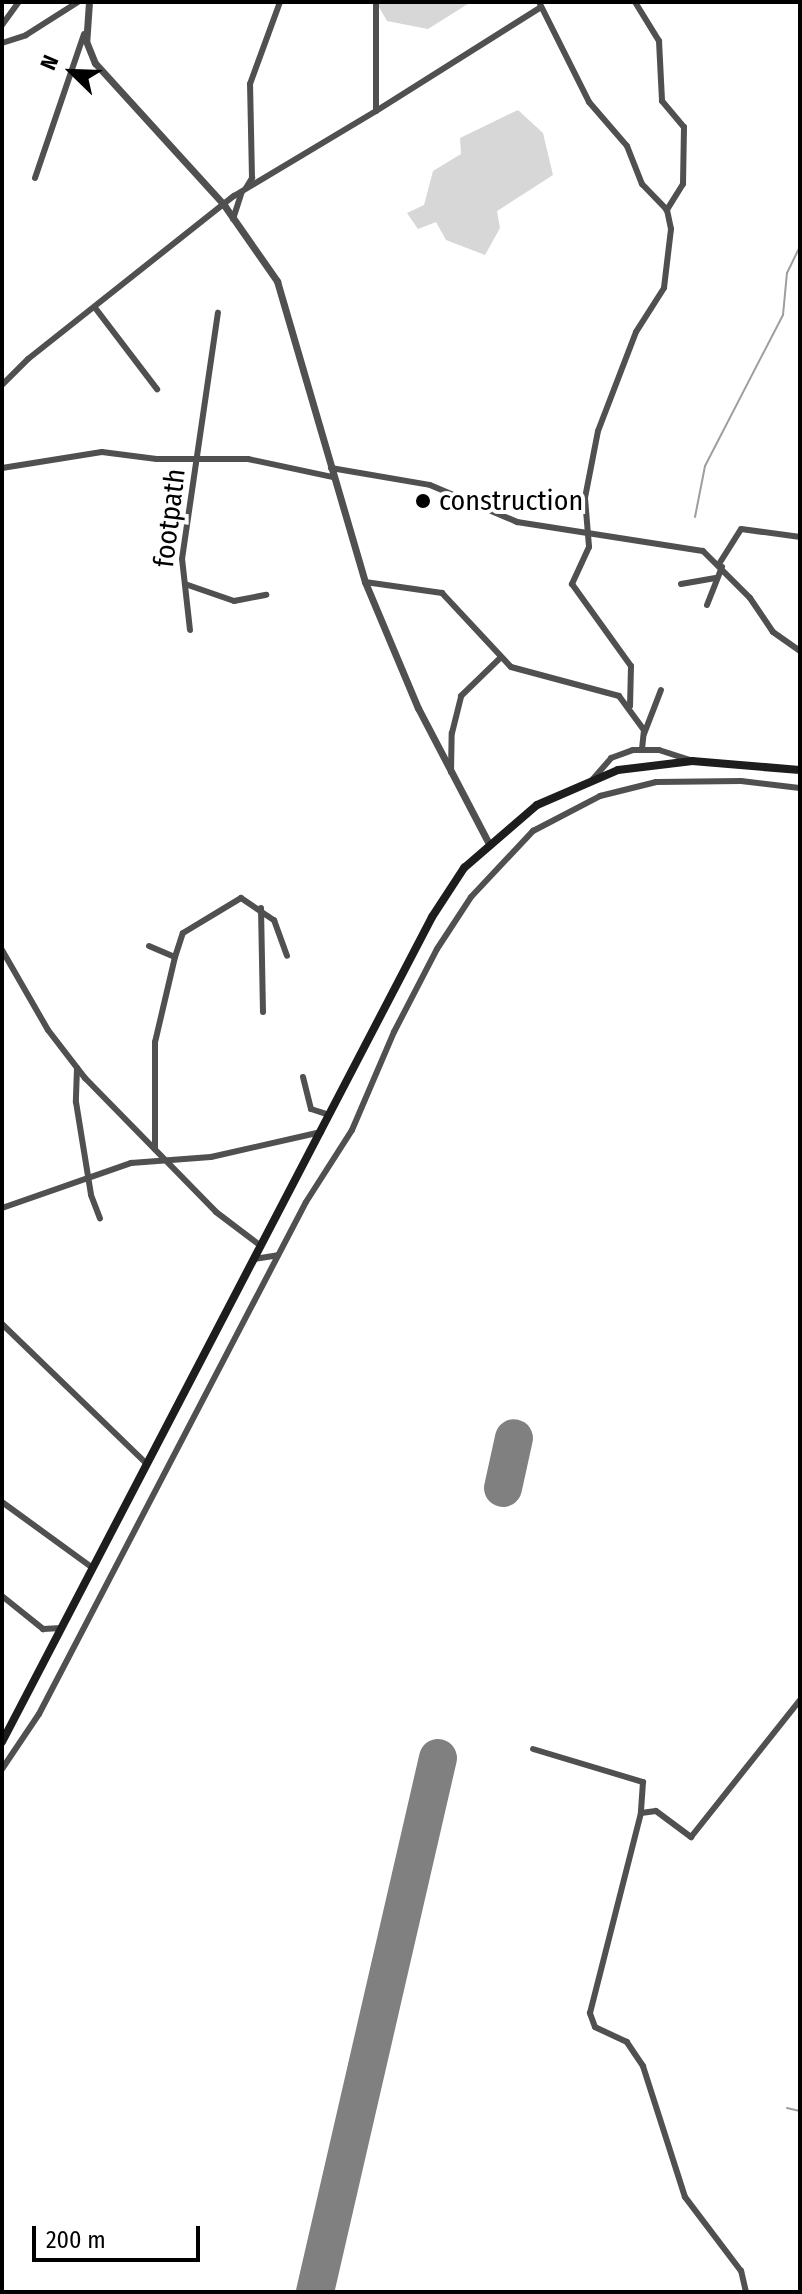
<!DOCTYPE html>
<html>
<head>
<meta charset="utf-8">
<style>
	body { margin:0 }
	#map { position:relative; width:802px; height:2294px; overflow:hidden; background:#fff; font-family:"Fira Sans Condensed",sans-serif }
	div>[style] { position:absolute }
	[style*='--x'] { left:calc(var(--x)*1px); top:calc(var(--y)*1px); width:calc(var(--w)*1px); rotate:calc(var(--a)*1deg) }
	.green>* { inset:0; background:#d7d7d7 }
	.stream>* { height:2px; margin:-1px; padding:0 1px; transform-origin:1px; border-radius:1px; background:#9e9e9e }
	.runway>* { height:38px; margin:-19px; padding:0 19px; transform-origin:19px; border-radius:19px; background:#808080 }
	.minor>* { height:6px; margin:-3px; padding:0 3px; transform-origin:3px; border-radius:3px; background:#505050 }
	.tertiary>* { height:7px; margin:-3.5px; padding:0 3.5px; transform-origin:3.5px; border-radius:3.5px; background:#505050 }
	.secondary>* { height:8px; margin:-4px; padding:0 4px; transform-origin:4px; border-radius:4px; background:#1d1d1d }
	.dots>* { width:22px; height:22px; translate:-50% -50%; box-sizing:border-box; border:4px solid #fff; border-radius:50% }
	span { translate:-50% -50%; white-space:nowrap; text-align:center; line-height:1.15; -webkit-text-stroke:8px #fff; paint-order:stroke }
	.poi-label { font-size:28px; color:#000 }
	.left { translate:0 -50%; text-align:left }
	.street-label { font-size:28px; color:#000 }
	.frame { position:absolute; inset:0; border:4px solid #000; pointer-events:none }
	.north { position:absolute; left:32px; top:32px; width:80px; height:80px; -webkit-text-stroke:6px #fff; paint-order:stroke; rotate:293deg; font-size:22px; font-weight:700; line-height:32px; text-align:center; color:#000 }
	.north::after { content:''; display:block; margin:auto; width:28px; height:36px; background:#000; clip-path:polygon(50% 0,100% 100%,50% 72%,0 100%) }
	.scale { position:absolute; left:32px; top:2226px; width:168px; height:36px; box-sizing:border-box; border:4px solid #000; border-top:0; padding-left:10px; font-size:24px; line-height:28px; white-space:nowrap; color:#000; -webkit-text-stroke:6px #fff; paint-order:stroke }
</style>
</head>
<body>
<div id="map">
	<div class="green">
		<div style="clip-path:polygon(376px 2px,471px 2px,428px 29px,387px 21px)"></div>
		<div style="clip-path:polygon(518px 110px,543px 133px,553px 175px,497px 211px,500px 228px,485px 255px,446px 240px,436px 222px,418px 229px,407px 213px,424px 205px,433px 171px,461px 154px,460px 138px)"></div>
	</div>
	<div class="stream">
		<div style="--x:695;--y:517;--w:52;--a:-78.9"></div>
		<div style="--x:705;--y:466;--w:170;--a:-62.7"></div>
		<div style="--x:783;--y:315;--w:42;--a:-84.6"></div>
		<div style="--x:787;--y:273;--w:30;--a:-64"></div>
		<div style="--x:787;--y:2108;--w:13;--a:13"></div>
	</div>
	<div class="runway">
		<div style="--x:503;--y:1488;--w:51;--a:-77.6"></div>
		<div style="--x:315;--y:2292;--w:548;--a:-77.03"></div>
	</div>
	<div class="minor">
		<div style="--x:539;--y:2;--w:112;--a:63.4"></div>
		<div style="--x:589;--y:102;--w:58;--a:49.2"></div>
		<div style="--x:627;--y:146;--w:41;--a:68.5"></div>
		<div style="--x:642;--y:184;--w:36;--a:46"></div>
		<div style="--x:667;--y:210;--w:19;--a:78"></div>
		<div style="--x:671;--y:229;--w:59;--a:96.8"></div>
		<div style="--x:664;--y:288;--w:52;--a:122.5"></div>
		<div style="--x:636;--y:332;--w:106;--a:111"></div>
		<div style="--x:598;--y:431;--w:68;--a:101"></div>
		<div style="--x:585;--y:498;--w:49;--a:85.3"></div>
		<div style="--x:589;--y:547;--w:41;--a:114.7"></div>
		<div style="--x:572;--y:584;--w:101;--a:54.3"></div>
		<div style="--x:631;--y:666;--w:40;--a:91.4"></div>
		<div style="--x:635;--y:2;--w:46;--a:58.4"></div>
		<div style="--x:659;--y:41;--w:60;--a:87.1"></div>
		<div style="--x:662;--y:101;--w:34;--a:50"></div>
		<div style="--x:684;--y:127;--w:57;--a:91"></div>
		<div style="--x:683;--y:184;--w:31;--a:122"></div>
		<div style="--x:2;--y:25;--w:29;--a:-54"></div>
		<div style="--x:2;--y:43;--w:25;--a:-18"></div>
		<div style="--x:26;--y:35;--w:62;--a:-32.4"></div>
		<div style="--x:376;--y:111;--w:195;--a:-32.2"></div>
		<div style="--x:35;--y:178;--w:152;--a:-71.2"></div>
		<div style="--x:246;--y:188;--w:12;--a:-59"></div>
		<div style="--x:252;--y:178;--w:94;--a:-91.2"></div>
		<div style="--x:250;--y:84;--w:87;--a:-69.9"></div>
		<div style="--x:233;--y:219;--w:28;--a:-72"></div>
		<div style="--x:96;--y:309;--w:101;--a:52.7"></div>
		<div style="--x:2;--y:385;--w:37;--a:-45"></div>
		<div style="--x:28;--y:359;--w:263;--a:-38.4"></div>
		<div style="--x:234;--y:196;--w:165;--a:-30.9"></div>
		<div style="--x:376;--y:111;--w:109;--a:-90"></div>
		<div style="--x:2;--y:468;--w:101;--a:-9.1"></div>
		<div style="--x:102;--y:452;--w:55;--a:7.3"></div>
		<div style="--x:157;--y:459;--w:91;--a:0"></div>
		<div style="--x:248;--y:459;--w:87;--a:12"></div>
		<div style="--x:331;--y:468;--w:100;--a:9.7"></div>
		<div style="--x:430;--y:485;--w:95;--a:23"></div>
		<div style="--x:517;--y:522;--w:188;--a:8.9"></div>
		<div style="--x:703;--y:551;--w:66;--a:45"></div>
		<div style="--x:750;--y:598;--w:41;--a:55.9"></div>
		<div style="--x:773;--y:632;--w:33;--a:35"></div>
		<div style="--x:719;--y:564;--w:41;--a:-57.8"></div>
		<div style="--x:741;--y:529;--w:60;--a:7.7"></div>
		<div style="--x:365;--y:582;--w:78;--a:8.1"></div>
		<div style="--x:442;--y:593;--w:101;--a:47"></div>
		<div style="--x:511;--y:667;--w:112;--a:15"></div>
		<div style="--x:619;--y:696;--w:42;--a:53.7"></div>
		<div style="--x:644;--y:730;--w:19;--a:96"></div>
		<div style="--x:185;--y:584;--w:52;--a:19.1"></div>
		<div style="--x:234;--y:601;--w:33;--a:-11"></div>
		<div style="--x:681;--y:584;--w:35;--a:-10"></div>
		<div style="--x:707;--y:605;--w:41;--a:-68.5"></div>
		<div style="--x:190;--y:630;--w:71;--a:-96.4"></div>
		<div style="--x:182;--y:559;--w:249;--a:-81.7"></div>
		<div style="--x:644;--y:734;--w:47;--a:-68.9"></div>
		<div style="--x:451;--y:772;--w:39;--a:-89"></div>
		<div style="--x:452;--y:733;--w:38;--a:-76"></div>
		<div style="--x:461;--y:696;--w:53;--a:-44.2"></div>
		<div style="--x:593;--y:779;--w:28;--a:-49"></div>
		<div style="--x:611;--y:758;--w:23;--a:-20"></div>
		<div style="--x:633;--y:750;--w:26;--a:0"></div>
		<div style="--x:659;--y:750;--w:32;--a:18"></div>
		<div style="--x:261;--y:908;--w:104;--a:88.9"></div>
		<div style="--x:149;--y:946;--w:28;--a:23"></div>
		<div style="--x:175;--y:957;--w:87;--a:103.2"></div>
		<div style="--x:155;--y:1042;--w:107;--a:90"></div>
		<div style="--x:2;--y:950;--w:92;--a:60.1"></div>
		<div style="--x:48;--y:1030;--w:61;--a:52.4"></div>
		<div style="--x:85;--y:1078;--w:187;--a:45.6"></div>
		<div style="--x:216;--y:1212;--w:56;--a:37.1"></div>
		<div style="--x:175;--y:957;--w:25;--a:-72"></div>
		<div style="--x:183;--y:933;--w:68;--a:-31.1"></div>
		<div style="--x:241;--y:898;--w:40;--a:34"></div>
		<div style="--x:274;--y:920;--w:38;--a:70"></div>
		<div style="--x:77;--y:1068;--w:34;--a:92"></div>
		<div style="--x:76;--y:1102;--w:94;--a:80.8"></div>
		<div style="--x:91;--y:1195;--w:25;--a:69"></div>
		<div style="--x:303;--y:1077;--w:33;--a:76"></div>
		<div style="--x:311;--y:1109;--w:19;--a:18"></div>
		<div style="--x:2;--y:1208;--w:137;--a:-19.2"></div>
		<div style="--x:131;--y:1163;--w:80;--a:-4.3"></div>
		<div style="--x:211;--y:1157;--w:113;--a:-12.8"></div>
		<div style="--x:254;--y:1259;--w:24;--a:-9"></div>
		<div style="--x:2;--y:1324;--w:202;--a:44"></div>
		<div style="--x:2;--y:1502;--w:112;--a:36"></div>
		<div style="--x:2;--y:1596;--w:53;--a:38.8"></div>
		<div style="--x:43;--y:1629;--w:19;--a:-3"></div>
		<div style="--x:533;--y:1749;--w:115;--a:16.7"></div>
		<div style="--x:643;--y:1782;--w:31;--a:94"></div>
		<div style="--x:2;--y:1769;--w:66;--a:-56.1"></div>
		<div style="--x:39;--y:1714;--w:577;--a:-62.46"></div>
		<div style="--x:306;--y:1202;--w:85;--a:-57.4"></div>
		<div style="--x:352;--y:1130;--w:107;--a:-66.8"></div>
		<div style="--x:394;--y:1032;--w:93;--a:-62.6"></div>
		<div style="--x:437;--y:949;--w:62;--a:-56.8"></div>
		<div style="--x:471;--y:897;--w:91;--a:-46.8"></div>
		<div style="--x:533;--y:831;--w:76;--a:-27.6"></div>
		<div style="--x:600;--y:796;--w:58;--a:-14"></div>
		<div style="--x:656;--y:782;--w:85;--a:-0.7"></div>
		<div style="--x:741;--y:781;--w:59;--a:6.8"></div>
		<div style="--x:746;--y:2292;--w:22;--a:-103"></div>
		<div style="--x:741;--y:2271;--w:93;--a:-127.1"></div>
		<div style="--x:685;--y:2197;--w:138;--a:-107.8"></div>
		<div style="--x:643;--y:2066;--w:29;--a:-124"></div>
		<div style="--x:627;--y:2042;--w:35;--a:-155"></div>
		<div style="--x:595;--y:2027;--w:15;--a:-110"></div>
		<div style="--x:590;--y:2013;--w:206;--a:-75.7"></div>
		<div style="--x:641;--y:1813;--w:15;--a:-8"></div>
		<div style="--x:656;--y:1811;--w:44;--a:36.6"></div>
		<div style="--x:691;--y:1837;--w:175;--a:-51.5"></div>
	</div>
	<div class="tertiary">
		<div style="--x:89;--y:2;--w:39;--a:94"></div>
		<div style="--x:86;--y:41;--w:24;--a:68"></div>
		<div style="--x:95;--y:63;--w:192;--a:47.7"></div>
		<div style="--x:224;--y:205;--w:93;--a:55.1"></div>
		<div style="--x:277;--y:281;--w:314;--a:73.7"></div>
		<div style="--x:365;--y:582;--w:137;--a:67.2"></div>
		<div style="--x:418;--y:708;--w:151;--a:62.4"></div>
	</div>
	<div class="secondary">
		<div style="--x:2;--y:1742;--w:930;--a:-62.47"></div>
		<div style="--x:432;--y:917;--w:59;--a:-56.9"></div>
		<div style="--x:464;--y:868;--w:96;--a:-40.8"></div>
		<div style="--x:537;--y:805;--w:88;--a:-23.4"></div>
		<div style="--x:618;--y:770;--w:75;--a:-6.9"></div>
		<div style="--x:692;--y:761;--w:108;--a:4.8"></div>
	</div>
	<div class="dots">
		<div style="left:423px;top:501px;background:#000"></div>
	</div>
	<div class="poi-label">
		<span class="left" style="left:439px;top:501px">construction</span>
	</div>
	<div class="street-label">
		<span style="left:170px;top:518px;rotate:-83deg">footpath</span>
	</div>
	<div class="frame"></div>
	<div class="north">N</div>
	<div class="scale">200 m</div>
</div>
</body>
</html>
